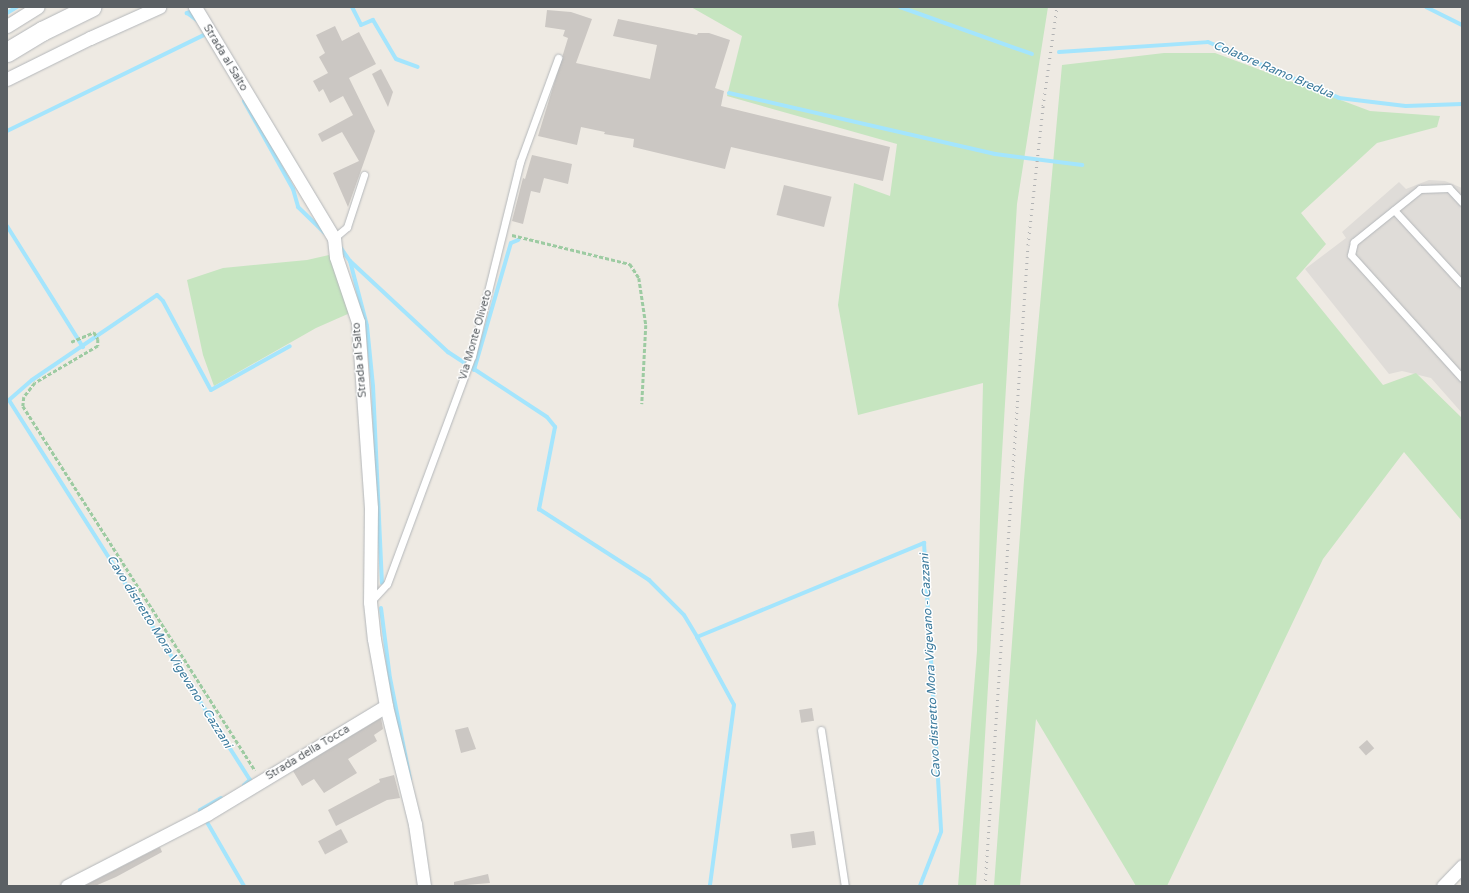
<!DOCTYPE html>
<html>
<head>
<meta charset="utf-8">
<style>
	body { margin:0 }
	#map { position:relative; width:1469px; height:893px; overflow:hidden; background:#eeeae3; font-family:"Varela Round",sans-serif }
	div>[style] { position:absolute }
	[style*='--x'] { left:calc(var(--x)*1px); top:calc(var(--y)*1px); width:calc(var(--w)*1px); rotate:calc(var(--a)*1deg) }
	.industrial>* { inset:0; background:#dfdcd8 }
	.green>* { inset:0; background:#c6e5c0 }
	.stream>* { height:4px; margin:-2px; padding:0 2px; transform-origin:2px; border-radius:2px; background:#a4e5fd }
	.building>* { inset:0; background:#cbc7c3; transform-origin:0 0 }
	.path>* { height:2.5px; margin-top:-1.25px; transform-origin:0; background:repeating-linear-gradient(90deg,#9dcba2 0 4px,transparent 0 6px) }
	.roads { filter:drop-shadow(0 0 1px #b4b7ba) drop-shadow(0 0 1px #b4b7ba) }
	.lane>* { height:7px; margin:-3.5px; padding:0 3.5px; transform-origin:3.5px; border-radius:3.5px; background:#fff }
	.street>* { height:13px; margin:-6.5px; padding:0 6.5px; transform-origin:6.5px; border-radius:6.5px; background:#fff }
	.secondary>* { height:19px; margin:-9.5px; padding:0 9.5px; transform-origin:9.5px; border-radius:9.5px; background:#fff }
	.rail>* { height:3px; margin-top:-1.5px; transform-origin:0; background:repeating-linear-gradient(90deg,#b2b3b4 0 1px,transparent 0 6px) }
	span { translate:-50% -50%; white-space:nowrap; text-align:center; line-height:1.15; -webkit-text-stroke:3px #fff; paint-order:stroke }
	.street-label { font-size:11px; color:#5b6064 }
	.water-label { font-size:12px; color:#3c7b9d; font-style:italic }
	.frame { position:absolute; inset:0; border:8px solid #5b6064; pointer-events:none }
</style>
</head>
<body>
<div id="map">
	<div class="industrial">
		<div style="clip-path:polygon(1429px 180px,1445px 181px,1462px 188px,1462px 413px,1431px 378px,1402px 371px,1389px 374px,1305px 269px,1346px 238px,1342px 232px,1399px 182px,1406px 189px)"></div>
	</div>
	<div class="green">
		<div style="clip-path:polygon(691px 7px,1048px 7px,1017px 204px,976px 886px,958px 886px,977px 651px,983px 383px,858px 415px,838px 305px,854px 183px,890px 196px,897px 144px,727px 96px,742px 36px)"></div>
		<div style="clip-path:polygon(1164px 53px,1215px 53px,1370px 111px,1440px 116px,1437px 127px,1377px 143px,1301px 213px,1326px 244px,1296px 278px,1383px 385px,1416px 373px,1462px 418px,1462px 521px,1404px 452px,1323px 559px,1167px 886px,1136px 886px,1036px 719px,1020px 886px,994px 886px,1024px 480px,1062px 65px)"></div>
		<div style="clip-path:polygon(329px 255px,350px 313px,316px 328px,214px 386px,203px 355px,187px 280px,223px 268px,307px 260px)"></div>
	</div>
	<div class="stream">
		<div style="--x:352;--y:7;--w:20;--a:63"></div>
		<div style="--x:361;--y:25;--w:13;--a:-23"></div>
		<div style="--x:373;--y:20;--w:45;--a:59.5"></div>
		<div style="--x:396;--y:59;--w:23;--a:20"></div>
		<div style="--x:900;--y:7;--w:140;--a:19.6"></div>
		<div style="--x:1426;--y:7;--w:40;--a:26.6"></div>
		<div style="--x:195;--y:10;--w:9;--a:159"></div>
		<div style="--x:187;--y:13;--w:14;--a:36"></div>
		<div style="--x:7;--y:13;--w:12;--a:-31"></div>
		<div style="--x:1059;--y:52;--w:149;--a:-3.8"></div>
		<div style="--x:1208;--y:42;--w:142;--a:23.1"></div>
		<div style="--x:1339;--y:98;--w:67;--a:6.8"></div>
		<div style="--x:1406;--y:106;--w:56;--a:-2"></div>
		<div style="--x:729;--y:93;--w:273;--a:12.9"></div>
		<div style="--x:995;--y:154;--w:88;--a:7.2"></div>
		<div style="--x:244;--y:101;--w:101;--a:60.9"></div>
		<div style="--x:293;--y:189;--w:19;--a:74"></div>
		<div style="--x:298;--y:207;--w:37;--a:44"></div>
		<div style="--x:7;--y:131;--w:221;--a:-26"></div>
		<div style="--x:7;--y:226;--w:143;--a:57.9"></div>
		<div style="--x:338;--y:244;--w:21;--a:55"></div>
		<div style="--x:350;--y:261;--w:67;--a:75.3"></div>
		<div style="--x:367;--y:326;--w:60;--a:84.3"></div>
		<div style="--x:373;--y:386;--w:197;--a:87.4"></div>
		<div style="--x:350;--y:261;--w:134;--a:42.9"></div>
		<div style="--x:448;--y:352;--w:118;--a:33.3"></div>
		<div style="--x:547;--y:417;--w:13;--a:51"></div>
		<div style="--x:555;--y:427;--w:84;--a:101"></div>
		<div style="--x:539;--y:509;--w:131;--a:32.8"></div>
		<div style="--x:649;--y:580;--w:49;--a:45"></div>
		<div style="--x:684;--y:615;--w:26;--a:59"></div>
		<div style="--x:697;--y:637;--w:77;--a:61.4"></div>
		<div style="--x:734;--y:705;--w:183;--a:97.6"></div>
		<div style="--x:474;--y:370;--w:132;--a:-73.8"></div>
		<div style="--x:511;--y:243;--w:8;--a:-23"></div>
		<div style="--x:381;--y:608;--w:71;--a:82.7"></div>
		<div style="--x:390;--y:678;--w:103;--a:78.8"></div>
		<div style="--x:697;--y:637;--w:246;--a:-22.5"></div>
		<div style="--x:924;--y:543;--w:289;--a:86.6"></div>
		<div style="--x:941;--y:832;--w:58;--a:111.3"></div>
		<div style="--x:244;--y:785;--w:8;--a:-40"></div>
		<div style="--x:250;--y:780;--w:450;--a:-122.4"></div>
		<div style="--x:9;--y:400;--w:30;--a:-41"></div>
		<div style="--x:32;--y:380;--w:151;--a:-34.2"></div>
		<div style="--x:157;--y:295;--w:8;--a:45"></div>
		<div style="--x:163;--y:301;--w:101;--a:61.7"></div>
		<div style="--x:211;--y:390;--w:90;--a:-29.1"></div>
		<div style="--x:221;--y:798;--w:24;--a:150"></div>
		<div style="--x:200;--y:810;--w:88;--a:59.9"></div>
	</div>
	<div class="building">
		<div style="clip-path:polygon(547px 10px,571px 12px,592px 19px,576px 63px,650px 79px,657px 45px,613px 36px,618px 19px,697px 35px,698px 33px,709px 33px,730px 40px,715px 88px,724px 91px,721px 106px,890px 147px,883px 181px,731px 147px,725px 169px,633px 147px,634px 139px,604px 134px,605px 132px,581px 127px,577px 145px,538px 136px,568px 38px,563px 36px,565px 30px,545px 27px)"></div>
		<div style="clip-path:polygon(335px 26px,342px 41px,359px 32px,376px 64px,349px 78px,375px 131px,348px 207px,333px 173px,359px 161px,342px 132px,322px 142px,318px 134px,353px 115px,343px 96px,330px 103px,323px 89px,319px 92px,313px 81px,328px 73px,319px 57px,325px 53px,316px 35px)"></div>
		<div style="clip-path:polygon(381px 69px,393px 92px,388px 107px,372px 74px)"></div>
		<div style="clip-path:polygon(532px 155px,572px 164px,568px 184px,544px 178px,540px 193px,531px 191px,523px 224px,512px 221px,523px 178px,525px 179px)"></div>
		<div style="left:784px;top:185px;width:49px;height:31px;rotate:14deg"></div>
		<div style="left:812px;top:708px;width:13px;height:13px;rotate:81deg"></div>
		<div style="clip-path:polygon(381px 718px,383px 729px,374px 735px,377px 741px,348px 759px,357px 773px,324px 793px,314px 779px,302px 786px,293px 771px)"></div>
		<div style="clip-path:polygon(468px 727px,476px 749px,461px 753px,455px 730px)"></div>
		<div style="left:1367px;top:740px;width:11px;height:11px;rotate:49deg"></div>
		<div style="clip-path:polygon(394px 775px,400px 798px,387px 800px,336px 826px,328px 810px,380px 782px,379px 779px)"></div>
		<div style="left:341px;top:829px;width:15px;height:26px;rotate:62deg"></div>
		<div style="left:814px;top:831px;width:14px;height:24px;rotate:82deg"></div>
		<div style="clip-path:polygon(160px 847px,162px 852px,116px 877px,95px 886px,84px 886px)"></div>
		<div style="clip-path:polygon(488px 874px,490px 883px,454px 886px,454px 882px)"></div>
	</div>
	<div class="path">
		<div style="--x:512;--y:235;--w:122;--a:13.8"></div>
		<div style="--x:630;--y:264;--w:17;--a:57"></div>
		<div style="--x:639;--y:278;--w:48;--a:81.5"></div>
		<div style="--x:646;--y:325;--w:79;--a:92.9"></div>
		<div style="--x:71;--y:342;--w:25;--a:-23"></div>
		<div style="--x:94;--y:332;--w:8;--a:60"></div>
		<div style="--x:98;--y:339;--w:7;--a:90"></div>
		<div style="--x:98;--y:346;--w:73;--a:149.6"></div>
		<div style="--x:35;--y:383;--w:18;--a:128"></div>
		<div style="--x:24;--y:397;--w:9;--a:96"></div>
		<div style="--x:23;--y:406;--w:432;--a:57.5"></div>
	</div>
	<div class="roads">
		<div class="lane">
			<div style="--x:1462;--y:202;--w:19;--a:-133"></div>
			<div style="--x:1449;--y:188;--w:29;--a:178"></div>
			<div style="--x:1420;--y:189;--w:85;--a:141.2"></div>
			<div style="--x:1354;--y:242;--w:13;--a:103"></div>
			<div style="--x:1351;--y:255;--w:166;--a:47.9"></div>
			<div style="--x:1394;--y:210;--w:100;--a:47.4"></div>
			<div style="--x:334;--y:238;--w:17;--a:-40"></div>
			<div style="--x:347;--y:227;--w:55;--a:-71.9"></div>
			<div style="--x:371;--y:601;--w:23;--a:-47"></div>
			<div style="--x:387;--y:584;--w:243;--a:-69.6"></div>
			<div style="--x:472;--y:356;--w:200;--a:-76.1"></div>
			<div style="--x:520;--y:162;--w:111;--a:-69.9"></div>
			<div style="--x:821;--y:730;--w:158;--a:81.3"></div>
		</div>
		<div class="street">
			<div style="--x:195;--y:7;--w:270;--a:59"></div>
			<div style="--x:334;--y:238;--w:19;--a:84"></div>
			<div style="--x:336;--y:257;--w:69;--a:71.3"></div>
			<div style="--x:358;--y:322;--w:186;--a:86"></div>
			<div style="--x:371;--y:508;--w:94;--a:90.6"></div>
			<div style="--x:370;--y:602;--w:37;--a:84"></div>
			<div style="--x:374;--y:639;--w:68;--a:79.8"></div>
			<div style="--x:386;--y:706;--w:122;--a:76.2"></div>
			<div style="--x:415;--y:824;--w:63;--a:81.7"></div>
			<div style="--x:7;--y:26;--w:36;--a:-32"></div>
			<div style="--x:7;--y:79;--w:93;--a:-26.3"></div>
			<div style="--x:90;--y:38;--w:76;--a:-24.2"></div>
			<div style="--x:67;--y:886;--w:157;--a:-27.2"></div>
			<div style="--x:207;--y:814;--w:209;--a:-31.1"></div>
			<div style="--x:1443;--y:886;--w:28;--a:-46"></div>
		</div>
		<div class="secondary">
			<div style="--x:7;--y:52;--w:41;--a:-31"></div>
			<div style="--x:42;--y:31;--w:55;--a:-26.1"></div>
		</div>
	</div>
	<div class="rail">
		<div style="--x:985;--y:886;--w:642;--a:-86.16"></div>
		<div style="--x:1028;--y:245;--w:140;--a:-83.8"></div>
		<div style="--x:1043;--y:106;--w:100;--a:-82"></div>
	</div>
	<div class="street-label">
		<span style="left:225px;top:58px;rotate:59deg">Strada al Salto</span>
		<span style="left:476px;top:335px;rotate:-74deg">Via Monte Oliveto</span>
		<span style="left:360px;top:360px;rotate:-95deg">Strada al Salto</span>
		<span style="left:308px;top:753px;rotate:-31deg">Strada della Tocca</span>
	</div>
	<div class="water-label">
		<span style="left:1273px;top:70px;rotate:23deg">Colatore Ramo Bredua</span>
		<span style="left:169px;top:652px;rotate:58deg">Cavo distretto Mora Vigevano - Cazzani</span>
		<span style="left:931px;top:666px;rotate:-93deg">Cavo distretto Mora Vigevano - Cazzani</span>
	</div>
	<div class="frame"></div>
</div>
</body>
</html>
